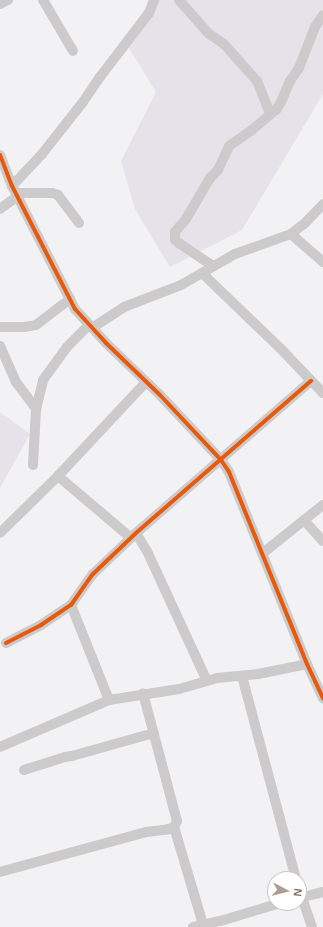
<!DOCTYPE html>
<html>
<head>
<meta charset="utf-8">
<style>
	body { margin:0 }
	#map { position:relative; width:323px; height:927px; overflow:hidden; background:#f2f2f5; font-family:Helvetica,sans-serif }
	div>[style] { position:absolute }
	[style*='--x'] { left:calc(var(--x)*1px); top:calc(var(--y)*1px); width:calc(var(--w)*1px); rotate:calc(var(--a)*1deg) }
	.green>* { inset:0; background:#e5e2e9 }
	.minor>* { height:10px; margin:-5px; padding:0 5px; transform-origin:5px; border-radius:5px; background:#cccaca }
	.cycleway>* { height:4px; margin:-2px; padding:0 2px; transform-origin:2px; border-radius:2px; background:#e8590c }
	span { translate:-50% -50%; white-space:nowrap; text-align:center; line-height:1.15; -webkit-text-stroke:4px #fff; paint-order:stroke }
	.north { position:absolute; left:267px; top:871px; width:40px; height:40px; box-sizing:border-box; background:#fff; border:1px solid #cec6c0; border-radius:50%; rotate:97deg; font-size:11px; font-weight:700; line-height:16px; text-align:center; color:#857062 }
	.north::after { content:''; display:block; margin:auto; width:14px; height:18px; background:#ab9e95; clip-path:polygon(50% 0,100% 100%,50% 72%,0 100%) }
</style>
</head>
<body>
<div id="map">
	<div class="green">
		<div style="clip-path:polygon(158px 0,323px 0,323px 94px,242px 230px,170px 267px,135px 209px,121px 161px,156px 92px,126px 43px)"></div>
		<div style="clip-path:polygon(1px 413px,30px 434px,0 488px,0 414px)"></div>
	</div>
	<div class="minor">
		<div style="--x:43;--y:0;--w:59;--a:59.5"></div>
		<div style="--x:179;--y:0;--w:44;--a:48.7"></div>
		<div style="--x:208;--y:33;--w:19;--a:35"></div>
		<div style="--x:224;--y:44;--w:50;--a:48.3"></div>
		<div style="--x:257;--y:81;--w:35;--a:68"></div>
		<div style="--x:0;--y:4;--w:9;--a:-27"></div>
		<div style="--x:0;--y:155;--w:33;--a:69"></div>
		<div style="--x:12;--y:186;--w:138;--a:62.9"></div>
		<div style="--x:75;--y:309;--w:46;--a:47.6"></div>
		<div style="--x:106;--y:343;--w:75;--a:43.9"></div>
		<div style="--x:160;--y:395;--w:89;--a:46.8"></div>
		<div style="--x:221;--y:460;--w:14;--a:56"></div>
		<div style="--x:229;--y:472;--w:207;--a:67.9"></div>
		<div style="--x:307;--y:664;--w:38;--a:65"></div>
		<div style="--x:12;--y:186;--w:44;--a:-46.8"></div>
		<div style="--x:42;--y:154;--w:66;--a:-51.7"></div>
		<div style="--x:83;--y:102;--w:30;--a:-56"></div>
		<div style="--x:100;--y:77;--w:81;--a:-52.6"></div>
		<div style="--x:149;--y:13;--w:14;--a:-69"></div>
		<div style="--x:16;--y:193;--w:36;--a:0"></div>
		<div style="--x:52;--y:193;--w:6;--a:18"></div>
		<div style="--x:58;--y:195;--w:35;--a:53"></div>
		<div style="--x:0;--y:209;--w:22;--a:-36"></div>
		<div style="--x:291;--y:234;--w:43;--a:41.2"></div>
		<div style="--x:213;--y:266;--w:40;--a:-146"></div>
		<div style="--x:180;--y:244;--w:6;--a:-141"></div>
		<div style="--x:175;--y:240;--w:8;--a:-90"></div>
		<div style="--x:175;--y:232;--w:17;--a:-50"></div>
		<div style="--x:186;--y:219;--w:48;--a:-59.7"></div>
		<div style="--x:210;--y:178;--w:11;--a:-45"></div>
		<div style="--x:218;--y:170;--w:26;--a:-65"></div>
		<div style="--x:229;--y:146;--w:29;--a:-35"></div>
		<div style="--x:253;--y:129;--w:30;--a:-40"></div>
		<div style="--x:276;--y:110;--w:9;--a:-58"></div>
		<div style="--x:281;--y:102;--w:23;--a:-67"></div>
		<div style="--x:290;--y:81;--w:16;--a:-55"></div>
		<div style="--x:299;--y:68;--w:44;--a:-68.7"></div>
		<div style="--x:315;--y:27;--w:14;--a:-56"></div>
		<div style="--x:202;--y:273;--w:112;--a:43.9"></div>
		<div style="--x:283;--y:351;--w:58;--a:46.4"></div>
		<div style="--x:0;--y:327;--w:24;--a:0"></div>
		<div style="--x:24;--y:327;--w:12;--a:-9"></div>
		<div style="--x:36;--y:325;--w:43;--a:-37.4"></div>
		<div style="--x:92;--y:328;--w:38;--a:-33"></div>
		<div style="--x:124;--y:307;--w:61;--a:-21.1"></div>
		<div style="--x:181;--y:285;--w:62;--a:-29.9"></div>
		<div style="--x:235;--y:254;--w:59;--a:-19.7"></div>
		<div style="--x:291;--y:234;--w:16;--a:-38"></div>
		<div style="--x:304;--y:224;--w:28;--a:-46"></div>
		<div style="--x:0;--y:346;--w:39;--a:66"></div>
		<div style="--x:16;--y:382;--w:34;--a:53"></div>
		<div style="--x:33;--y:465;--w:56;--a:-86.9"></div>
		<div style="--x:36;--y:409;--w:30;--a:-76"></div>
		<div style="--x:43;--y:380;--w:41;--a:-54"></div>
		<div style="--x:67;--y:347;--w:31;--a:-45"></div>
		<div style="--x:58;--y:476;--w:96;--a:40.3"></div>
		<div style="--x:304;--y:520;--w:28;--a:48"></div>
		<div style="--x:0;--y:533;--w:81;--a:-44.5"></div>
		<div style="--x:58;--y:476;--w:129;--a:-46.9"></div>
		<div style="--x:136;--y:533;--w:21;--a:59"></div>
		<div style="--x:147;--y:551;--w:143;--a:65.2"></div>
		<div style="--x:263;--y:553;--w:77;--a:-38.7"></div>
		<div style="--x:71;--y:605;--w:102;--a:68.2"></div>
		<div style="--x:6;--y:643;--w:39;--a:-27"></div>
		<div style="--x:41;--y:625;--w:36;--a:-34"></div>
		<div style="--x:71;--y:605;--w:38;--a:-55"></div>
		<div style="--x:93;--y:574;--w:59;--a:-43.6"></div>
		<div style="--x:136;--y:533;--w:232;--a:-41"></div>
		<div style="--x:242;--y:676;--w:210;--a:75.1"></div>
		<div style="--x:0;--y:747;--w:119;--a:-23.3"></div>
		<div style="--x:109;--y:700;--w:71;--a:-8.9"></div>
		<div style="--x:179;--y:689;--w:40;--a:-16"></div>
		<div style="--x:217;--y:678;--w:41;--a:-5.6"></div>
		<div style="--x:258;--y:674;--w:50;--a:-11.5"></div>
		<div style="--x:24;--y:770;--w:43;--a:-17.6"></div>
		<div style="--x:65;--y:757;--w:7;--a:-8"></div>
		<div style="--x:72;--y:756;--w:85;--a:-15.7"></div>
		<div style="--x:174;--y:827;--w:101;--a:73.4"></div>
		<div style="--x:0;--y:872;--w:151;--a:-15.3"></div>
		<div style="--x:146;--y:832;--w:23;--a:-7"></div>
		<div style="--x:169;--y:829;--w:5;--a:-22"></div>
		<div style="--x:174;--y:827;--w:7;--a:-63"></div>
		<div style="--x:177;--y:821;--w:132;--a:-104.9"></div>
		<div style="--x:299;--y:889;--w:40;--a:71.1"></div>
		<div style="--x:299;--y:898;--w:25;--a:-14"></div>
		<div style="--x:193;--y:927;--w:32;--a:-13"></div>
		<div style="--x:224;--y:920;--w:59;--a:-16.9"></div>
	</div>
	<div class="cycleway">
		<div style="--x:0;--y:155;--w:33;--a:69"></div>
		<div style="--x:12;--y:186;--w:138;--a:62.9"></div>
		<div style="--x:75;--y:309;--w:46;--a:47.6"></div>
		<div style="--x:106;--y:343;--w:75;--a:43.9"></div>
		<div style="--x:160;--y:395;--w:89;--a:46.8"></div>
		<div style="--x:221;--y:460;--w:14;--a:56"></div>
		<div style="--x:229;--y:472;--w:207;--a:67.9"></div>
		<div style="--x:307;--y:664;--w:38;--a:65"></div>
		<div style="--x:6;--y:643;--w:39;--a:-27"></div>
		<div style="--x:41;--y:625;--w:36;--a:-34"></div>
		<div style="--x:71;--y:605;--w:38;--a:-55"></div>
		<div style="--x:93;--y:574;--w:59;--a:-43.6"></div>
		<div style="--x:136;--y:533;--w:232;--a:-41"></div>
	</div>
	<div class="north">N</div>
</div>
</body>
</html>
